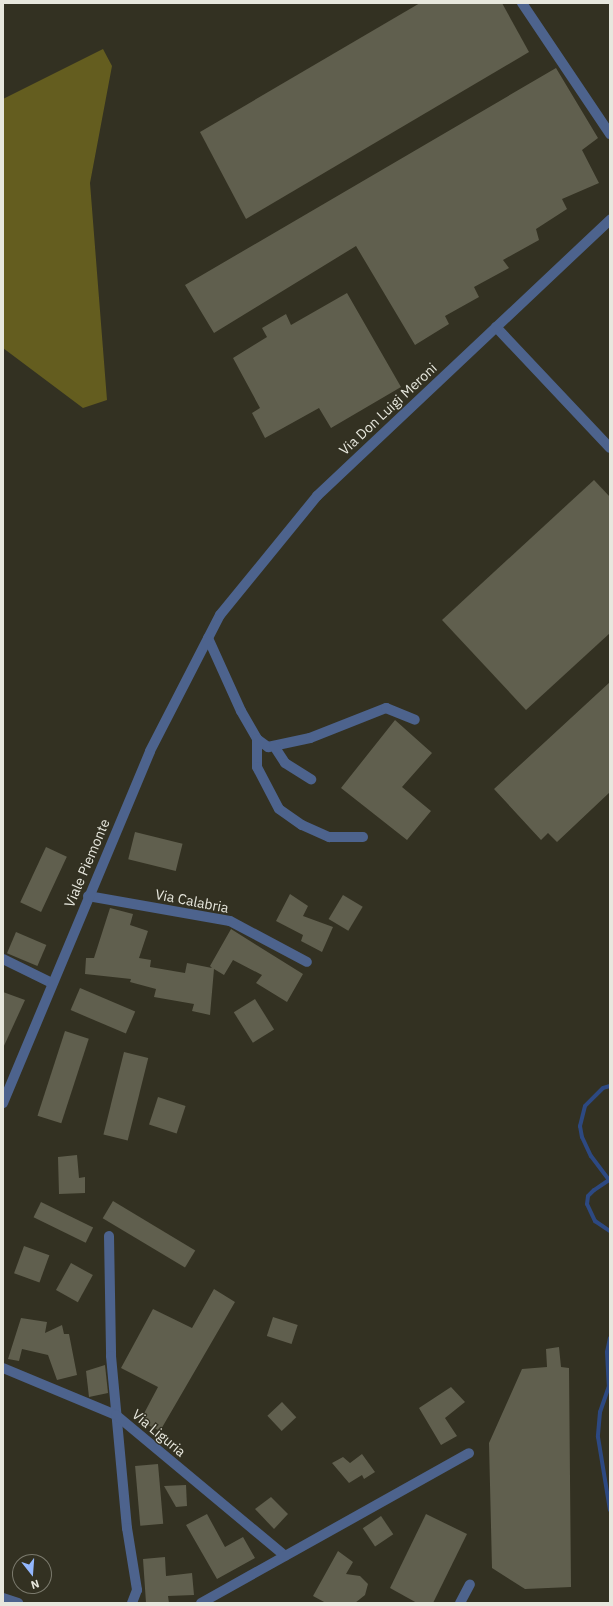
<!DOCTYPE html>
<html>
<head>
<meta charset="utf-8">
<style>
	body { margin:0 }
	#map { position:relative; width:613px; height:1606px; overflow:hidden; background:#333122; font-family:"IBM Plex Sans",sans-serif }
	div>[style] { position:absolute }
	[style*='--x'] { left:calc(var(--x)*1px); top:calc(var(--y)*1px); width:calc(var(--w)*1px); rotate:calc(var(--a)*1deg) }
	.forest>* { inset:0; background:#645d1f }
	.stream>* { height:4px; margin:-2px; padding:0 2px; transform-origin:2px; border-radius:2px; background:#2d4982 }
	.building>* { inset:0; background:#605f4e; transform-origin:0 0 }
	.minor>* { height:10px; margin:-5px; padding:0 5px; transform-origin:5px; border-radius:5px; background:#4d638d }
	span { translate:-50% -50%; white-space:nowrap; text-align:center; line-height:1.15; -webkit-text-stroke:3px #333122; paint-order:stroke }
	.street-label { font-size:14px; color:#e7e7dd }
	.frame { position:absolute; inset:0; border:4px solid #e7e7dd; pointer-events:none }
	.north { position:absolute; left:12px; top:1554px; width:40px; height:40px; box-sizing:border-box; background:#333122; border:1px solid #7b7a6d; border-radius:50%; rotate:163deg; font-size:11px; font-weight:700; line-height:16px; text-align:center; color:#e7e7dd }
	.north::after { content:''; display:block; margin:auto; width:14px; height:18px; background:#93b7fd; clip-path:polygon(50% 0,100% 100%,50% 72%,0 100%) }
</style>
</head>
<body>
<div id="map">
	<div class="forest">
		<div style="clip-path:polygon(103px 49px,112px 66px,90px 183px,107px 400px,83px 408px,3px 348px,3px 99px)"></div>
	</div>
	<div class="stream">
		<div style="--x:610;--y:1086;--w:7;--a:164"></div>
		<div style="--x:603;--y:1088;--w:25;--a:135"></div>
		<div style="--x:585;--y:1106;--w:21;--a:104"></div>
		<div style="--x:580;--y:1126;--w:11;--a:80"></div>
		<div style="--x:582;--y:1137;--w:21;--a:65"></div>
		<div style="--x:591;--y:1156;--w:30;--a:53"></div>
		<div style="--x:609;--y:1180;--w:18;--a:146"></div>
		<div style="--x:594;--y:1190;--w:8;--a:135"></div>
		<div style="--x:588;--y:1196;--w:8;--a:97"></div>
		<div style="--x:587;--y:1204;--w:19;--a:65"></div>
		<div style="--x:595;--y:1221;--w:18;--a:34"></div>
		<div style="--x:610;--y:1338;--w:14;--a:102"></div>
		<div style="--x:607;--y:1352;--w:34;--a:87"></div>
		<div style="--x:609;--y:1386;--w:28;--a:109"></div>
		<div style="--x:600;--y:1412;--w:25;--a:95"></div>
		<div style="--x:598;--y:1437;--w:74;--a:80.7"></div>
	</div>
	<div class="building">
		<div style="clip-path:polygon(420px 3px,502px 3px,529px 52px,246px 219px,200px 132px)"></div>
		<div style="clip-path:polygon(556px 68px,598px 138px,582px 150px,599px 183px,562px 199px,567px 209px,536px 229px,539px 240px,503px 260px,509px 268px,474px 287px,479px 297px,445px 316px,449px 324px,415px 345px,356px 246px,214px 333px,185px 285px)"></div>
		<div style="clip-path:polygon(347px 293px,401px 387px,331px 428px,319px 408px,265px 438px,252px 413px,260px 408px,233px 358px,267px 337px,262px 328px,286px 314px,291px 325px)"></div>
		<div style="clip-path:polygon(594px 480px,610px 497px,610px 633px,526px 710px,442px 620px)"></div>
		<div style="clip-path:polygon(610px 682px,610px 792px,557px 842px,548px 833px,541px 840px,494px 789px)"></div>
		<div style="clip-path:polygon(395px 720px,432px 753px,402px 787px,431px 811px,407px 840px,341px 788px)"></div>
		<div style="left:135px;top:832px;width:49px;height:28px;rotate:14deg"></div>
		<div style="left:46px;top:847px;width:23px;height:61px;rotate:25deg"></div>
		<div style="clip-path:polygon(290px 894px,308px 906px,303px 916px,333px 927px,322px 952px,301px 941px,303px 935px,276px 921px)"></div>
		<div style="left:343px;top:895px;width:23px;height:28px;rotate:31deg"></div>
		<div style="clip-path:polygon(110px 908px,133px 914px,130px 925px,148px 931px,139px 958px,151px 960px,150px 967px,185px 973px,187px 963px,212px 968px,210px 966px,231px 929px,303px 974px,287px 1002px,256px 983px,262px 975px,233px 960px,224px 975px,214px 969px,210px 1015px,192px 1011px,194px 1004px,154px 997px,156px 989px,130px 982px,131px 979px,85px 974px,86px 958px,94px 958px)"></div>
		<div style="left:16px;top:932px;width:33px;height:23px;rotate:23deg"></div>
		<div style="left:80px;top:988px;width:60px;height:24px;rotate:23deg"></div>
		<div style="clip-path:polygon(3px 992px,25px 1000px,3px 1048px)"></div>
		<div style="left:255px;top:999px;width:36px;height:25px;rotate:58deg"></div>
		<div style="left:65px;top:1031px;width:25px;height:89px;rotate:18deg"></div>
		<div style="left:124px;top:1052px;width:25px;height:85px;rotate:14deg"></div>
		<div style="left:158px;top:1097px;width:29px;height:29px;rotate:18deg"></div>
		<div style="clip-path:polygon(77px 1155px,79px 1178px,85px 1177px,85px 1193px,59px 1194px,58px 1157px)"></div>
		<div style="left:113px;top:1201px;width:96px;height:20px;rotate:31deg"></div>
		<div style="left:41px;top:1202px;width:58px;height:17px;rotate:26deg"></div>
		<div style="left:24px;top:1246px;width:27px;height:29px;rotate:20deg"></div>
		<div style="left:71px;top:1263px;width:25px;height:31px;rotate:29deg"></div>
		<div style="clip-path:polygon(214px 1289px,235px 1302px,160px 1431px,140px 1421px,158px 1387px,121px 1368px,153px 1309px,192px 1328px)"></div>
		<div style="left:273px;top:1317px;width:26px;height:20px;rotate:18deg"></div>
		<div style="clip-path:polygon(21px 1318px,47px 1322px,45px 1333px,62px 1325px,64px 1334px,69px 1334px,77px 1375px,57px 1380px,48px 1355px,22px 1349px,19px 1361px,8px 1359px)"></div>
		<div style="clip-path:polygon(559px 1347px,561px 1367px,569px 1368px,571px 1587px,525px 1589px,492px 1568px,489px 1443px,522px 1369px,547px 1367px,546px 1349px)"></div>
		<div style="clip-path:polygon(105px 1365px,108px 1393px,89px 1397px,86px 1371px)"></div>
		<div style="clip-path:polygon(451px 1387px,465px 1402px,445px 1418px,457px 1436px,441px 1445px,419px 1408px)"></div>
		<div style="left:282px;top:1402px;width:21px;height:20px;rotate:47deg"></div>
		<div style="clip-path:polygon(362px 1454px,375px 1472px,364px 1479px,362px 1475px,349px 1483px,332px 1463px,343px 1457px,350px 1463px)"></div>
		<div style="left:158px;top:1464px;width:60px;height:23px;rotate:85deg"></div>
		<div style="clip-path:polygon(186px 1485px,187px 1506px,176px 1507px,164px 1486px)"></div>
		<div style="clip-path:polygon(271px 1497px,288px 1514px,274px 1529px,255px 1509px)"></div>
		<div style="clip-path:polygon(207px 1514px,225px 1547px,243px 1537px,255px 1558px,217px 1579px,186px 1525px)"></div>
		<div style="clip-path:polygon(426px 1514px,467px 1534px,433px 1603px,417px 1603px,390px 1588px)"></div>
		<div style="left:381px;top:1516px;width:22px;height:22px;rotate:56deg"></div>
		<div style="clip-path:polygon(338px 1551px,353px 1562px,346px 1574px,360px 1576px,368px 1584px,365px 1595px,355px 1603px,326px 1603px,313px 1596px)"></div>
		<div style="clip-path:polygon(165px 1557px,166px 1576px,192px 1573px,194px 1595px,168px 1596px,169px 1603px,146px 1603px,143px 1559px)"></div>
	</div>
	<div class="minor">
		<div style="--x:522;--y:3;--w:158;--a:56.1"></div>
		<div style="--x:496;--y:327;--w:166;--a:46.7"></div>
		<div style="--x:208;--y:638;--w:80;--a:65.7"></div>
		<div style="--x:241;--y:711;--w:32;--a:60"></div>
		<div style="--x:257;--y:739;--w:14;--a:36"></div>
		<div style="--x:268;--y:747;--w:43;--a:-12.1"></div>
		<div style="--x:310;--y:738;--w:82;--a:-21.5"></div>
		<div style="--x:386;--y:708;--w:31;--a:22"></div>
		<div style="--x:257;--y:739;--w:28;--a:90"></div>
		<div style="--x:257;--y:767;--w:47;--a:62.4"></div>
		<div style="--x:279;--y:809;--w:28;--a:35"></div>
		<div style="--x:302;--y:825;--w:30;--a:24"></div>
		<div style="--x:329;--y:837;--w:34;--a:0"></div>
		<div style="--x:274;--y:746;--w:20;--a:57"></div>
		<div style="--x:285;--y:763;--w:31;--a:32"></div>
		<div style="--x:88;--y:896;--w:144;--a:10"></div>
		<div style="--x:230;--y:921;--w:87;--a:28"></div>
		<div style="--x:3;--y:959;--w:55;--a:26.1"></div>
		<div style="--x:3;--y:1103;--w:381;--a:-67.3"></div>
		<div style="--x:150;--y:751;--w:153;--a:-62.8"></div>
		<div style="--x:220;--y:615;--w:154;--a:-50.8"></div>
		<div style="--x:317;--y:496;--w:403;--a:-43.3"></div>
		<div style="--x:109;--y:1236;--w:120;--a:89"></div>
		<div style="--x:111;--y:1356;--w:173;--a:84.7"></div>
		<div style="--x:127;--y:1528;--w:63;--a:80.8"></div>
		<div style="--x:137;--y:1590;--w:14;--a:111"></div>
		<div style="--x:3;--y:1368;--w:122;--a:22.6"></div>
		<div style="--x:116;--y:1415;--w:220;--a:39.8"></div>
		<div style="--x:3;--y:1598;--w:16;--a:18"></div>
		<div style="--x:201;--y:1603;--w:307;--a:-29.2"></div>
		<div style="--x:460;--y:1603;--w:21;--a:-62"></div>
	</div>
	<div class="street-label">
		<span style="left:388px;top:409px;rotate:-43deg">Via Don Luigi Meroni</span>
		<span style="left:87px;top:863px;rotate:-67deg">Viale Piemonte</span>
		<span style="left:192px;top:901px;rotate:11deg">Via Calabria</span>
		<span style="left:159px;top:1433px;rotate:40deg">Via Liguria</span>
	</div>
	<div class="frame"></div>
	<div class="north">N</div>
</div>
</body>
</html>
